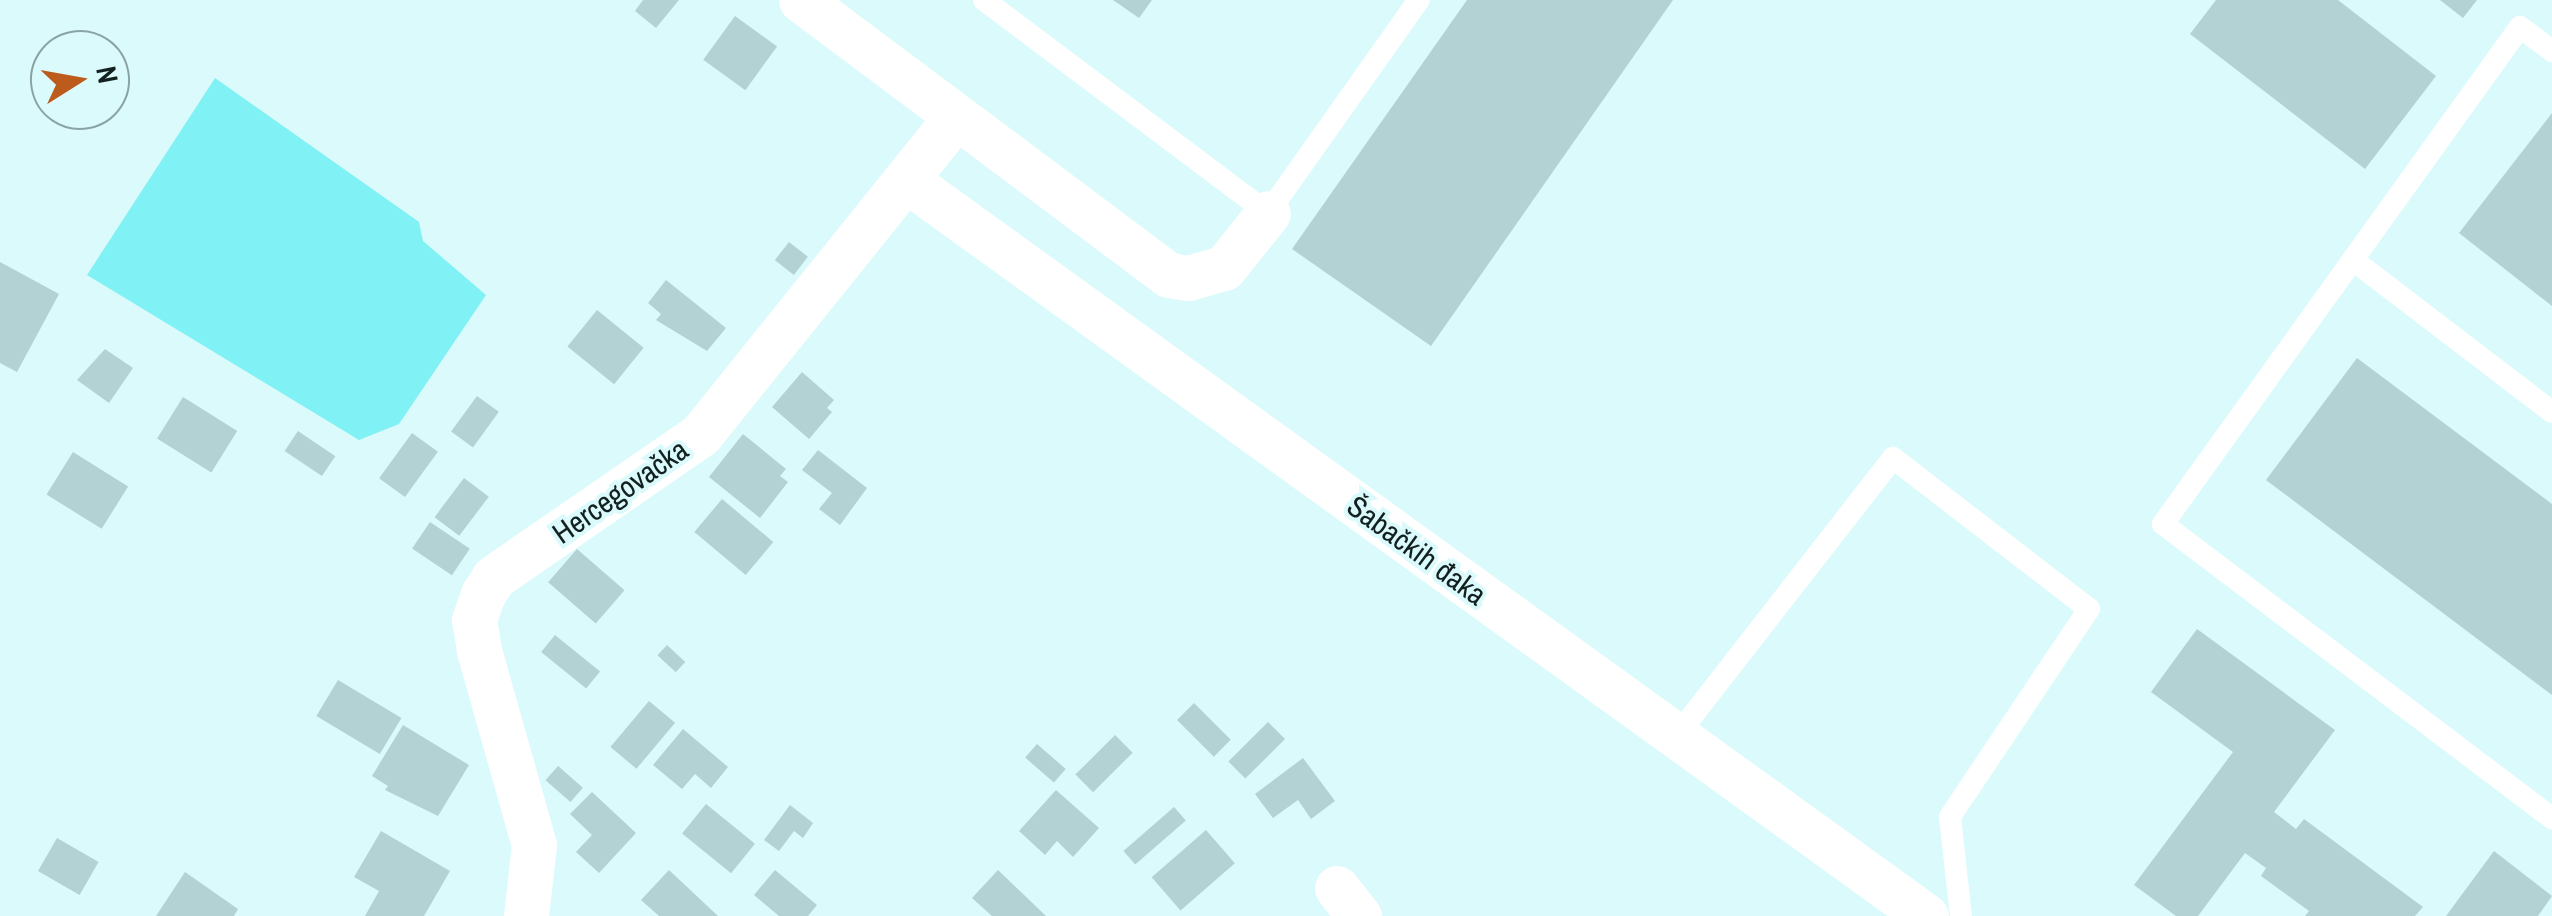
<!DOCTYPE html>
<html>
<head>
<meta charset="utf-8">
<style>
	body { margin:0 }
	#map { position:relative; width:2552px; height:916px; overflow:hidden; background:#dafafb; font-family:"Archivo Narrow",sans-serif }
	div>[style] { position:absolute }
	[style*='--x'] { left:calc(var(--x)*1px); top:calc(var(--y)*1px); width:calc(var(--w)*1px); rotate:calc(var(--a)*1deg) }
	.green>* { inset:0; background:#80f1f4 }
	.building>* { inset:0; background:#b3d2d3; transform-origin:0 0 }
	.lane>* { height:22px; margin:-11px; padding:0 11px; transform-origin:11px; border-radius:11px; background:#fff }
	.street>* { height:45px; margin:-22.5px; padding:0 22.5px; transform-origin:22.5px; border-radius:22.5px; background:#fff }
	span { translate:-50% -50%; white-space:nowrap; text-align:center; line-height:1.15; -webkit-text-stroke:8px #dafafb; paint-order:stroke }
	.street-label { font-size:30px; color:#142020 }
	.north { position:absolute; left:30px; top:30px; width:100px; height:100px; box-sizing:border-box; background:#dafafb; border:2px solid #8ba3a3; border-radius:50%; rotate:79deg; font-size:28px; font-weight:700; line-height:40px; text-align:center; color:#142020 }
	.north::after { content:''; display:block; margin:auto; width:35px; height:45px; background:#bc5b1c; clip-path:polygon(50% 0,100% 100%,50% 72%,0 100%) }
</style>
</head>
<body>
<div id="map">
	<div class="green">
		<div style="clip-path:polygon(215px 78px,419px 222px,423px 241px,486px 295px,399px 424px,359px 440px,87px 275px)"></div>
	</div>
	<div class="building">
		<div style="clip-path:polygon(643px 0,679px 0,656px 28px,635px 11px)"></div>
		<div style="clip-path:polygon(1113px 0,1152px 0,1139px 18px)"></div>
		<div style="clip-path:polygon(1467px 0,1673px 0,1431px 346px,1292px 249px)"></div>
		<div style="clip-path:polygon(2216px 0,2338px 0,2436px 76px,2365px 169px,2190px 34px)"></div>
		<div style="clip-path:polygon(2440px 0,2477px 0,2463px 18px)"></div>
		<div style="left:735px;top:16px;width:52px;height:54px;rotate:36deg"></div>
		<div style="clip-path:polygon(2552px 113px,2552px 306px,2459px 233px)"></div>
		<div style="left:789px;top:242px;width:24px;height:23px;rotate:38deg"></div>
		<div style="clip-path:polygon(0 262px,59px 294px,17px 372px,0 363px)"></div>
		<div style="clip-path:polygon(666px 280px,726px 328px,707px 351px,656px 320px,661px 314px,648px 303px)"></div>
		<div style="left:597px;top:310px;width:60px;height:47px;rotate:39deg"></div>
		<div style="clip-path:polygon(105px 349px,133px 368px,109px 403px,77px 380px)"></div>
		<div style="clip-path:polygon(2357px 358px,2552px 504px,2552px 695px,2266px 480px)"></div>
		<div style="clip-path:polygon(802px 372px,834px 400px,827px 408px,832px 412px,809px 439px,772px 407px)"></div>
		<div style="left:477px;top:396px;width:27px;height:44px;rotate:36deg"></div>
		<div style="left:183px;top:397px;width:64px;height:49px;rotate:32deg"></div>
		<div style="left:298px;top:431px;width:45px;height:24px;rotate:34deg"></div>
		<div style="left:412px;top:433px;width:32px;height:56px;rotate:36deg"></div>
		<div style="clip-path:polygon(743px 434px,786px 469px,780px 476px,788px 482px,760px 518px,709px 477px)"></div>
		<div style="clip-path:polygon(818px 450px,867px 488px,840px 525px,819px 509px,832px 493px,802px 470px)"></div>
		<div style="left:73px;top:452px;width:65px;height:50px;rotate:32deg"></div>
		<div style="left:464px;top:478px;width:31px;height:49px;rotate:37deg"></div>
		<div style="left:722px;top:499px;width:67px;height:43px;rotate:40deg"></div>
		<div style="left:430px;top:522px;width:48px;height:32px;rotate:34deg"></div>
		<div style="left:577px;top:549px;width:63px;height:44px;rotate:41deg"></div>
		<div style="clip-path:polygon(2197px 629px,2335px 730px,2274px 812px,2296px 829px,2304px 819px,2423px 907px,2415px 916px,2305px 916px,2309px 911px,2261px 876px,2266px 868px,2245px 853px,2198px 916px,2176px 916px,2134px 885px,2233px 752px,2151px 692px)"></div>
		<div style="left:555px;top:635px;width:58px;height:22px;rotate:39deg"></div>
		<div style="left:667px;top:645px;width:25px;height:14px;rotate:43deg"></div>
		<div style="left:338px;top:680px;width:74px;height:42px;rotate:31deg"></div>
		<div style="left:649px;top:701px;width:34px;height:60px;rotate:40deg"></div>
		<div style="left:1194px;top:703px;width:52px;height:24px;rotate:45deg"></div>
		<div style="left:1268px;top:722px;width:24px;height:56px;rotate:45deg"></div>
		<div style="clip-path:polygon(403px 725px,469px 765px,438px 816px,385px 790px,388px 786px,372px 776px)"></div>
		<div style="clip-path:polygon(683px 729px,728px 767px,711px 788px,695px 774px,682px 789px,653px 765px)"></div>
		<div style="left:1115px;top:735px;width:25px;height:56px;rotate:45deg"></div>
		<div style="left:1037px;top:744px;width:38px;height:18px;rotate:41deg"></div>
		<div style="clip-path:polygon(1303px 758px,1335px 801px,1311px 819px,1298px 800px,1273px 818px,1255px 794px)"></div>
		<div style="left:558px;top:766px;width:33px;height:19px;rotate:41deg"></div>
		<div style="clip-path:polygon(1056px 790px,1099px 828px,1073px 857px,1057px 841px,1045px 855px,1019px 831px)"></div>
		<div style="clip-path:polygon(592px 792px,636px 833px,599px 873px,576px 852px,592px 835px,570px 814px)"></div>
		<div style="left:706px;top:804px;width:63px;height:38px;rotate:39deg"></div>
		<div style="clip-path:polygon(790px 805px,813px 823px,803px 838px,794px 831px,779px 851px,764px 840px)"></div>
		<div style="left:1174px;top:807px;width:18px;height:67px;rotate:49deg"></div>
		<div style="left:1206px;top:830px;width:44px;height:72px;rotate:49deg"></div>
		<div style="clip-path:polygon(381px 831px,450px 871px,424px 916px,365px 916px,379px 891px,354px 877px)"></div>
		<div style="left:57px;top:838px;width:48px;height:38px;rotate:30deg"></div>
		<div style="clip-path:polygon(2494px 851px,2552px 896px,2538px 916px,2446px 916px)"></div>
		<div style="clip-path:polygon(669px 870px,718px 916px,659px 916px,641px 900px)"></div>
		<div style="clip-path:polygon(775px 870px,817px 905px,808px 916px,779px 916px,754px 895px)"></div>
		<div style="clip-path:polygon(998px 870px,1046px 916px,992px 916px,972px 898px)"></div>
		<div style="clip-path:polygon(185px 872px,238px 909px,234px 916px,156px 916px)"></div>
	</div>
	<div class="lane">
		<div style="--x:984;--y:0;--w:355;--a:36.9"></div>
		<div style="--x:1268;--y:213;--w:261;--a:-54.7"></div>
		<div style="--x:2552;--y:51;--w:40;--a:-143"></div>
		<div style="--x:2520;--y:27;--w:612;--a:125.69"></div>
		<div style="--x:2163;--y:524;--w:488;--a:37.1"></div>
		<div style="--x:2357;--y:263;--w:245;--a:37.4"></div>
		<div style="--x:1675;--y:738;--w:355;--a:-52.1"></div>
		<div style="--x:1893;--y:458;--w:247;--a:37.6"></div>
		<div style="--x:2089;--y:609;--w:250;--a:123.8"></div>
		<div style="--x:1950;--y:817;--w:100;--a:83.7"></div>
	</div>
	<div class="street">
		<div style="--x:801;--y:0;--w:459;--a:36.8"></div>
		<div style="--x:1169;--y:275;--w:19;--a:9"></div>
		<div style="--x:1188;--y:278;--w:37;--a:-16"></div>
		<div style="--x:1224;--y:268;--w:70;--a:-51.3"></div>
		<div style="--x:909;--y:182;--w:1254;--a:35.82"></div>
		<div style="--x:1337;--y:888;--w:36;--a:52"></div>
		<div style="--x:526;--y:916;--w:71;--a:-83.6"></div>
		<div style="--x:534;--y:845;--w:203;--a:-105.8"></div>
		<div style="--x:479;--y:650;--w:30;--a:-99"></div>
		<div style="--x:474;--y:620;--w:28;--a:-71"></div>
		<div style="--x:483;--y:594;--w:20;--a:-57"></div>
		<div style="--x:494;--y:577;--w:252;--a:-34.6"></div>
		<div style="--x:701;--y:434;--w:407;--a:-51.2"></div>
	</div>
	<div class="street-label">
		<span style="left:620px;top:491px;rotate:-35deg">Hercegovačka</span>
		<span style="left:1417px;top:550px;rotate:36deg">Šabačkih đaka</span>
	</div>
	<div class="north">N</div>
</div>
</body>
</html>
